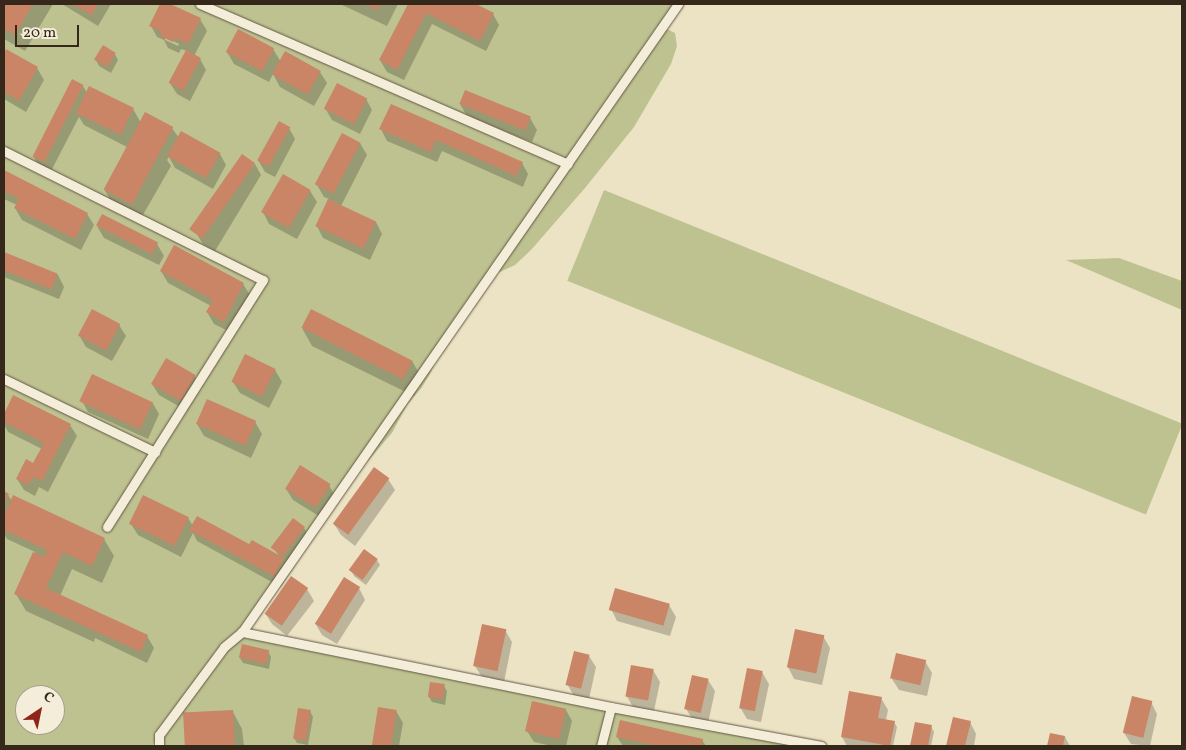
<!DOCTYPE html>
<html>
<head>
<meta charset="utf-8">
<style>
	body { margin:0 }
	#map { position:relative; width:1186px; height:750px; overflow:hidden; background:#ece3c4; font-family:Vollkorn,serif }
	div>[style] { position:absolute }
	[style*='--x'] { left:calc(var(--x)*1px); top:calc(var(--y)*1px); width:calc(var(--w)*1px); rotate:calc(var(--a)*1deg) }
	.green>* { inset:0; background:#bdc290; transform-origin:0 0 }
	.shadow>* { inset:0; background:#0003 }
	.building>* { inset:0; background:#c98565; transform-origin:0 0 }
	.roads { filter:drop-shadow(0 0 1px #635644) drop-shadow(0 0 1px #635644) }
	.lane>* { height:9px; margin:-4.5px; padding:0 4.5px; transform-origin:4.5px; border-radius:4.5px; background:#f3edd9 }
	span { translate:-50% -50%; white-space:nowrap; text-align:center; line-height:1.15; -webkit-text-stroke:5px #f3edd9; paint-order:stroke }
	.frame { position:absolute; inset:0; border:5px solid #35271a; pointer-events:none }
	.north { position:absolute; left:15px; top:685px; width:50px; height:50px; box-sizing:border-box; background:#f3edd9; border:1px solid #a79e8d; border-radius:50%; rotate:34deg; font-size:14px; font-weight:700; line-height:20px; text-align:center; color:#35271a }
	.north::after { content:''; display:block; margin:auto; width:18px; height:22px; background:#8f2418; clip-path:polygon(50% 0,100% 100%,50% 72%,0 100%) }
	.scale { position:absolute; left:15px; top:25px; width:64px; height:22px; box-sizing:border-box; border:2px solid #35271a; border-top:0; padding-left:6px; font-size:15px; line-height:18px; white-space:nowrap; color:#35271a; -webkit-text-stroke:4px #f3edd9; paint-order:stroke }
</style>
</head>
<body>
<div id="map">
	<div class="green">
		<div style="clip-path:polygon(evenodd,4px 4px,678px 4px,663px 27px,675px 33px,677px 46px,671px 64px,634px 127px,585px 188px,531px 250px,515px 265px,500px 272px,495px 267px,446px 338px,431px 372px,422px 387px,407px 405px,392px 433px,360px 470px,354px 470px,243px 632px,821px 746px,159px 746px,159px 736px,152px 746px,4px 746px,4px 4px,25px 695px,55px 695px,55px 725px,25px 725px,25px 695px)"></div>
		<div style="left:604px;top:190px;width:624px;height:98px;rotate:22deg"></div>
		<div style="clip-path:polygon(1119px 258px,1182px 281px,1182px 310px,1066px 260px)"></div>
	</div>
	<div class="shadow">
		<div style="clip-path:polygon(4px 4px,53px 4px,25px 51px,4px 39px)"></div>
		<div style="clip-path:polygon(62px 4px,111px 4px,98px 26px)"></div>
		<div style="clip-path:polygon(evenodd,161px 4px,168px 4px,200px 19px,207px 31px,194px 56px,200px 59px,206px 70px,190px 101px,177px 94px,170px 83px,187px 51px,181px 49px,179px 53px,168px 48px,164px 40px,157px 37px,151px 26px,161px 4px,165px 37px,179px 44px,178px 46px,165px 40px,165px 37px)"></div>
		<div style="clip-path:polygon(340px 4px,398px 4px,387px 26px)"></div>
		<div style="clip-path:polygon(409px 4px,473px 4px,493px 14px,499px 25px,486px 51px,432px 24px,404px 80px,387px 72px,380px 60px)"></div>
		<div style="clip-path:polygon(103px 47px,115px 54px,118px 60px,111px 73px,99px 66px,96px 60px)"></div>
		<div style="clip-path:polygon(273px 49px,281px 62px,320px 72px,327px 83px,314px 106px,280px 87px,273px 74px,269px 82px,234px 64px,227px 52px)"></div>
		<div style="clip-path:polygon(7px 51px,37px 68px,44px 80px,26px 112px,4px 99px,4px 57px)"></div>
		<div style="clip-path:polygon(83px 86px,87px 93px,133px 109px,141px 123px,146px 113px,172px 128px,179px 138px,220px 154px,226px 165px,213px 189px,175px 168px,169px 157px,167px 160px,171px 166px,140px 220px,114px 206px,104px 189px,127px 147px,84px 125px,79px 117px,50px 173px,40px 167px,33px 156px)"></div>
		<div style="clip-path:polygon(366px 99px,372px 110px,360px 134px,332px 120px,325px 108px)"></div>
		<div style="clip-path:polygon(460px 104px,530px 118px,537px 130px,532px 142px,467px 116px)"></div>
		<div style="clip-path:polygon(392px 105px,522px 163px,528px 174px,523px 187px,442px 151px,437px 162px,387px 141px,381px 129px)"></div>
		<div style="clip-path:polygon(289px 128px,295px 139px,275px 177px,265px 172px,258px 160px)"></div>
		<div style="clip-path:polygon(360px 143px,367px 155px,341px 206px,376px 222px,382px 234px,370px 260px,323px 238px,317px 226px,329px 199px,324px 197px,317px 185px)"></div>
		<div style="clip-path:polygon(255px 164px,261px 175px,215px 251px,203px 244px,196px 233px)"></div>
		<div style="clip-path:polygon(4px 171px,87px 214px,94px 225px,81px 250px,22px 220px,15px 208px,17px 205px,4px 199px)"></div>
		<div style="clip-path:polygon(310px 191px,317px 202px,297px 239px,269px 224px,263px 212px)"></div>
		<div style="clip-path:polygon(97px 226px,157px 244px,164px 256px,159px 265px,104px 238px)"></div>
		<div style="clip-path:polygon(4px 253px,58px 275px,64px 287px,59px 299px,4px 277px)"></div>
		<div style="clip-path:polygon(161px 271px,243px 284px,250px 295px,230px 332px,214px 324px,207px 312px,211px 306px,168px 283px)"></div>
		<div style="clip-path:polygon(119px 325px,126px 336px,112px 361px,86px 347px,79px 335px)"></div>
		<div style="clip-path:polygon(302px 328px,412px 361px,422px 378px,414px 396px,312px 346px)"></div>
		<div style="clip-path:polygon(275px 370px,282px 382px,269px 408px,240px 393px,233px 382px)"></div>
		<div style="clip-path:polygon(194px 375px,200px 387px,187px 411px,159px 395px,152px 384px)"></div>
		<div style="clip-path:polygon(14px 396px,70px 425px,77px 436px,48px 492px,39px 487px,35px 496px,24px 490px,17px 479px,34px 465px,42px 449px,8px 432px,4px 424px,4px 417px)"></div>
		<div style="clip-path:polygon(82px 401px,152px 402px,159px 414px,148px 439px,88px 412px)"></div>
		<div style="clip-path:polygon(255px 422px,262px 434px,251px 458px,204px 436px,197px 424px)"></div>
		<div style="clip-path:polygon(388px 479px,395px 490px,355px 546px,341px 535px,334px 524px)"></div>
		<div style="clip-path:polygon(329px 485px,335px 496px,322px 518px,293px 500px,286px 489px)"></div>
		<div style="clip-path:polygon(4px 493px,8px 495px,12px 501px,104px 539px,114px 556px,102px 583px,72px 569px,60px 596px,147px 636px,154px 648px,147px 663px,95px 638px,94px 642px,26px 611px,16px 594px,35px 552px,7px 539px,4px 534px)"></div>
		<div style="clip-path:polygon(188px 518px,193px 526px,279px 556px,274px 548px,293px 520px,304px 528px,311px 540px,281px 587px,197px 541px,193px 533px,181px 557px,138px 535px,131px 524px)"></div>
		<div style="clip-path:polygon(377px 560px,380px 565px,366px 585px,354px 576px,351px 570px)"></div>
		<div style="clip-path:polygon(359px 588px,365px 600px,337px 644px,322px 635px,315px 623px)"></div>
		<div style="clip-path:polygon(307px 589px,314px 601px,287px 636px,272px 624px,265px 613px)"></div>
		<div style="clip-path:polygon(669px 605px,676px 617px,670px 636px,617px 621px,611px 609px)"></div>
		<div style="clip-path:polygon(505px 630px,512px 642px,504px 682px,482px 677px,475px 666px)"></div>
		<div style="clip-path:polygon(823px 636px,830px 648px,822px 685px,794px 679px,788px 667px)"></div>
		<div style="clip-path:polygon(268px 651px,271px 657px,269px 669px,243px 663px,240px 658px)"></div>
		<div style="clip-path:polygon(589px 656px,596px 667px,589px 699px,574px 696px,567px 684px)"></div>
		<div style="clip-path:polygon(925px 661px,932px 673px,927px 696px,899px 690px,892px 679px)"></div>
		<div style="clip-path:polygon(653px 670px,660px 682px,654px 711px,633px 707px,626px 695px)"></div>
		<div style="clip-path:polygon(762px 672px,769px 684px,761px 722px,747px 719px,740px 707px)"></div>
		<div style="clip-path:polygon(708px 680px,715px 691px,708px 723px,693px 720px,686px 709px)"></div>
		<div style="clip-path:polygon(444px 686px,447px 691px,445px 705px,432px 702px,429px 697px)"></div>
		<div style="clip-path:polygon(881px 698px,888px 710px,886px 720px,894px 722px,897px 727px,893px 746px,847px 746px,842px 737px)"></div>
		<div style="clip-path:polygon(1151px 702px,1157px 714px,1150px 746px,1131px 744px,1124px 733px)"></div>
		<div style="clip-path:polygon(379px 709px,396px 711px,403px 723px,399px 746px,373px 746px)"></div>
		<div style="clip-path:polygon(566px 710px,572px 721px,566px 746px,552px 746px,534px 742px,527px 731px)"></div>
		<div style="clip-path:polygon(310px 711px,313px 717px,308px 745px,297px 743px,294px 738px)"></div>
		<div style="clip-path:polygon(233px 712px,242px 729px,244px 746px,186px 746px,184px 715px)"></div>
		<div style="clip-path:polygon(954px 719px,970px 722px,976px 734px,974px 746px,947px 746px)"></div>
		<div style="clip-path:polygon(916px 723px,931px 726px,934px 732px,931px 746px,912px 746px)"></div>
		<div style="clip-path:polygon(1051px 734px,1065px 737px,1070px 746px,1048px 746px)"></div>
		<div style="clip-path:polygon(617px 737px,702px 740px,706px 746px,623px 746px)"></div>
	</div>
	<div class="building">
		<div style="clip-path:polygon(4px 4px,33px 4px,15px 35px,4px 29px)"></div>
		<div style="clip-path:polygon(72px 4px,98px 4px,92px 15px)"></div>
		<div style="clip-path:polygon(160px 4px,170px 4px,201px 18px,188px 44px,175px 38px,173px 42px,160px 36px,162px 32px,149px 26px)"></div>
		<div style="clip-path:polygon(364px 4px,381px 4px,378px 10px)"></div>
		<div style="clip-path:polygon(408px 4px,476px 4px,494px 13px,480px 41px,426px 13px,397px 70px,379px 60px)"></div>
		<div style="left:238px;top:29px;width:41px;height:26px;rotate:28deg"></div>
		<div style="left:103px;top:45px;width:15px;height:17px;rotate:32deg"></div>
		<div style="clip-path:polygon(6px 49px,38px 67px,19px 101px,4px 92px,4px 54px)"></div>
		<div style="left:186px;top:50px;width:17px;height:37px;rotate:28deg"></div>
		<div style="left:285px;top:51px;width:41px;height:27px;rotate:29deg"></div>
		<div style="left:72px;top:79px;width:13px;height:87px;rotate:27deg"></div>
		<div style="left:337px;top:83px;width:34px;height:29px;rotate:27deg"></div>
		<div style="left:89px;top:86px;width:50px;height:30px;rotate:26deg"></div>
		<div style="left:465px;top:90px;width:71px;height:15px;rotate:22deg"></div>
		<div style="clip-path:polygon(391px 104px,523px 162px,516px 176px,436px 140px,431px 152px,379px 129px)"></div>
		<div style="left:145px;top:112px;width:32px;height:88px;rotate:28deg"></div>
		<div style="left:279px;top:121px;width:13px;height:45px;rotate:29deg"></div>
		<div style="left:181px;top:131px;width:45px;height:29px;rotate:29deg"></div>
		<div style="left:342px;top:133px;width:21px;height:58px;rotate:28deg"></div>
		<div style="left:242px;top:154px;width:16px;height:92px;rotate:35deg"></div>
		<div style="clip-path:polygon(4px 170px,88px 213px,75px 239px,14px 208px,19px 199px,4px 191px)"></div>
		<div style="left:283px;top:174px;width:32px;height:44px;rotate:30deg"></div>
		<div style="left:328px;top:199px;width:53px;height:30px;rotate:25deg"></div>
		<div style="left:102px;top:214px;width:63px;height:13px;rotate:27deg"></div>
		<div style="clip-path:polygon(174px 245px,244px 283px,224px 322px,206px 312px,213px 300px,160px 271px)"></div>
		<div style="left:4px;top:252px;width:58px;height:17px;rotate:22deg"></div>
		<div style="left:92px;top:309px;width:32px;height:30px;rotate:28deg"></div>
		<div style="left:311px;top:309px;width:114px;height:21px;rotate:27deg"></div>
		<div style="left:245px;top:354px;width:34px;height:31px;rotate:26deg"></div>
		<div style="left:166px;top:358px;width:34px;height:30px;rotate:30deg"></div>
		<div style="left:92px;top:374px;width:67px;height:30px;rotate:25deg"></div>
		<div style="clip-path:polygon(13px 395px,71px 424px,42px 481px,33px 477px,28px 485px,16px 479px,26px 459px,33px 463px,44px 443px,4px 422px,4px 414px)"></div>
		<div style="left:207px;top:399px;width:54px;height:27px;rotate:24deg"></div>
		<div style="left:300px;top:465px;width:36px;height:28px;rotate:32deg"></div>
		<div style="left:374px;top:467px;width:19px;height:70px;rotate:36deg"></div>
		<div style="clip-path:polygon(4px 491px,9px 494px,4px 505px)"></div>
		<div style="clip-path:polygon(13px 495px,105px 538px,92px 566px,63px 552px,46px 588px,148px 635px,141px 652px,14px 594px,33px 552px,44px 557px,47px 550px,4px 530px,4px 516px)"></div>
		<div style="left:143px;top:495px;width:51px;height:32px;rotate:26deg"></div>
		<div style="clip-path:polygon(197px 516px,249px 544px,252px 540px,284px 558px,274px 576px,189px 530px)"></div>
		<div style="left:293px;top:518px;width:15px;height:37px;rotate:37deg"></div>
		<div style="left:364px;top:549px;width:17px;height:26px;rotate:36deg"></div>
		<div style="left:291px;top:576px;width:21px;height:46px;rotate:35deg"></div>
		<div style="left:344px;top:577px;width:19px;height:55px;rotate:32deg"></div>
		<div style="left:615px;top:588px;width:57px;height:23px;rotate:16deg"></div>
		<div style="left:482px;top:624px;width:25px;height:43px;rotate:12deg"></div>
		<div style="left:795px;top:629px;width:30px;height:39px;rotate:12deg"></div>
		<div style="left:242px;top:644px;width:28px;height:14px;rotate:13deg"></div>
		<div style="left:574px;top:651px;width:16px;height:35px;rotate:14deg"></div>
		<div style="left:896px;top:653px;width:31px;height:26px;rotate:13deg"></div>
		<div style="left:631px;top:665px;width:23px;height:32px;rotate:10deg"></div>
		<div style="left:747px;top:668px;width:16px;height:41px;rotate:11deg"></div>
		<div style="left:692px;top:675px;width:17px;height:35px;rotate:13deg"></div>
		<div style="left:430px;top:682px;width:15px;height:15px;rotate:8deg"></div>
		<div style="clip-path:polygon(849px 691px,882px 697px,878px 718px,895px 721px,890px 746px,841px 737px)"></div>
		<div style="left:1132px;top:696px;width:21px;height:38px;rotate:14deg"></div>
		<div style="left:532px;top:701px;width:35px;height:31px;rotate:13deg"></div>
		<div style="left:378px;top:707px;width:19px;height:40px;rotate:9deg"></div>
		<div style="left:298px;top:708px;width:13px;height:31px;rotate:9deg"></div>
		<div style="left:233px;top:710px;width:36px;height:50px;rotate:87deg"></div>
		<div style="clip-path:polygon(953px 717px,971px 721px,965px 746px,946px 746px)"></div>
		<div style="clip-path:polygon(620px 720px,703px 739px,702px 746px,659px 746px,616px 737px)"></div>
		<div style="clip-path:polygon(915px 722px,932px 725px,928px 746px,910px 746px)"></div>
		<div style="clip-path:polygon(1050px 733px,1065px 736px,1063px 746px,1047px 746px)"></div>
	</div>
	<div class="roads">
		<div class="lane">
			<div style="--x:200;--y:4;--w:401;--a:23.5"></div>
			<div style="--x:4;--y:151;--w:289;--a:26.5"></div>
			<div style="--x:263;--y:280;--w:292;--a:122.3"></div>
			<div style="--x:4;--y:379;--w:168;--a:25.8"></div>
			<div style="--x:611;--y:707;--w:214;--a:10.5"></div>
			<div style="--x:159;--y:746;--w:11;--a:-90"></div>
			<div style="--x:159;--y:735;--w:109;--a:-53.5"></div>
			<div style="--x:224;--y:647;--w:23;--a:-40"></div>
			<div style="--x:601;--y:746;--w:40;--a:-75.6"></div>
			<div style="--x:611;--y:707;--w:377;--a:-168.5"></div>
			<div style="--x:242;--y:632;--w:765;--a:-55.23"></div>
		</div>
	</div>
	<div class="frame"></div>
	<div class="north">С</div>
	<div class="scale">20 m</div>
</div>
</body>
</html>
